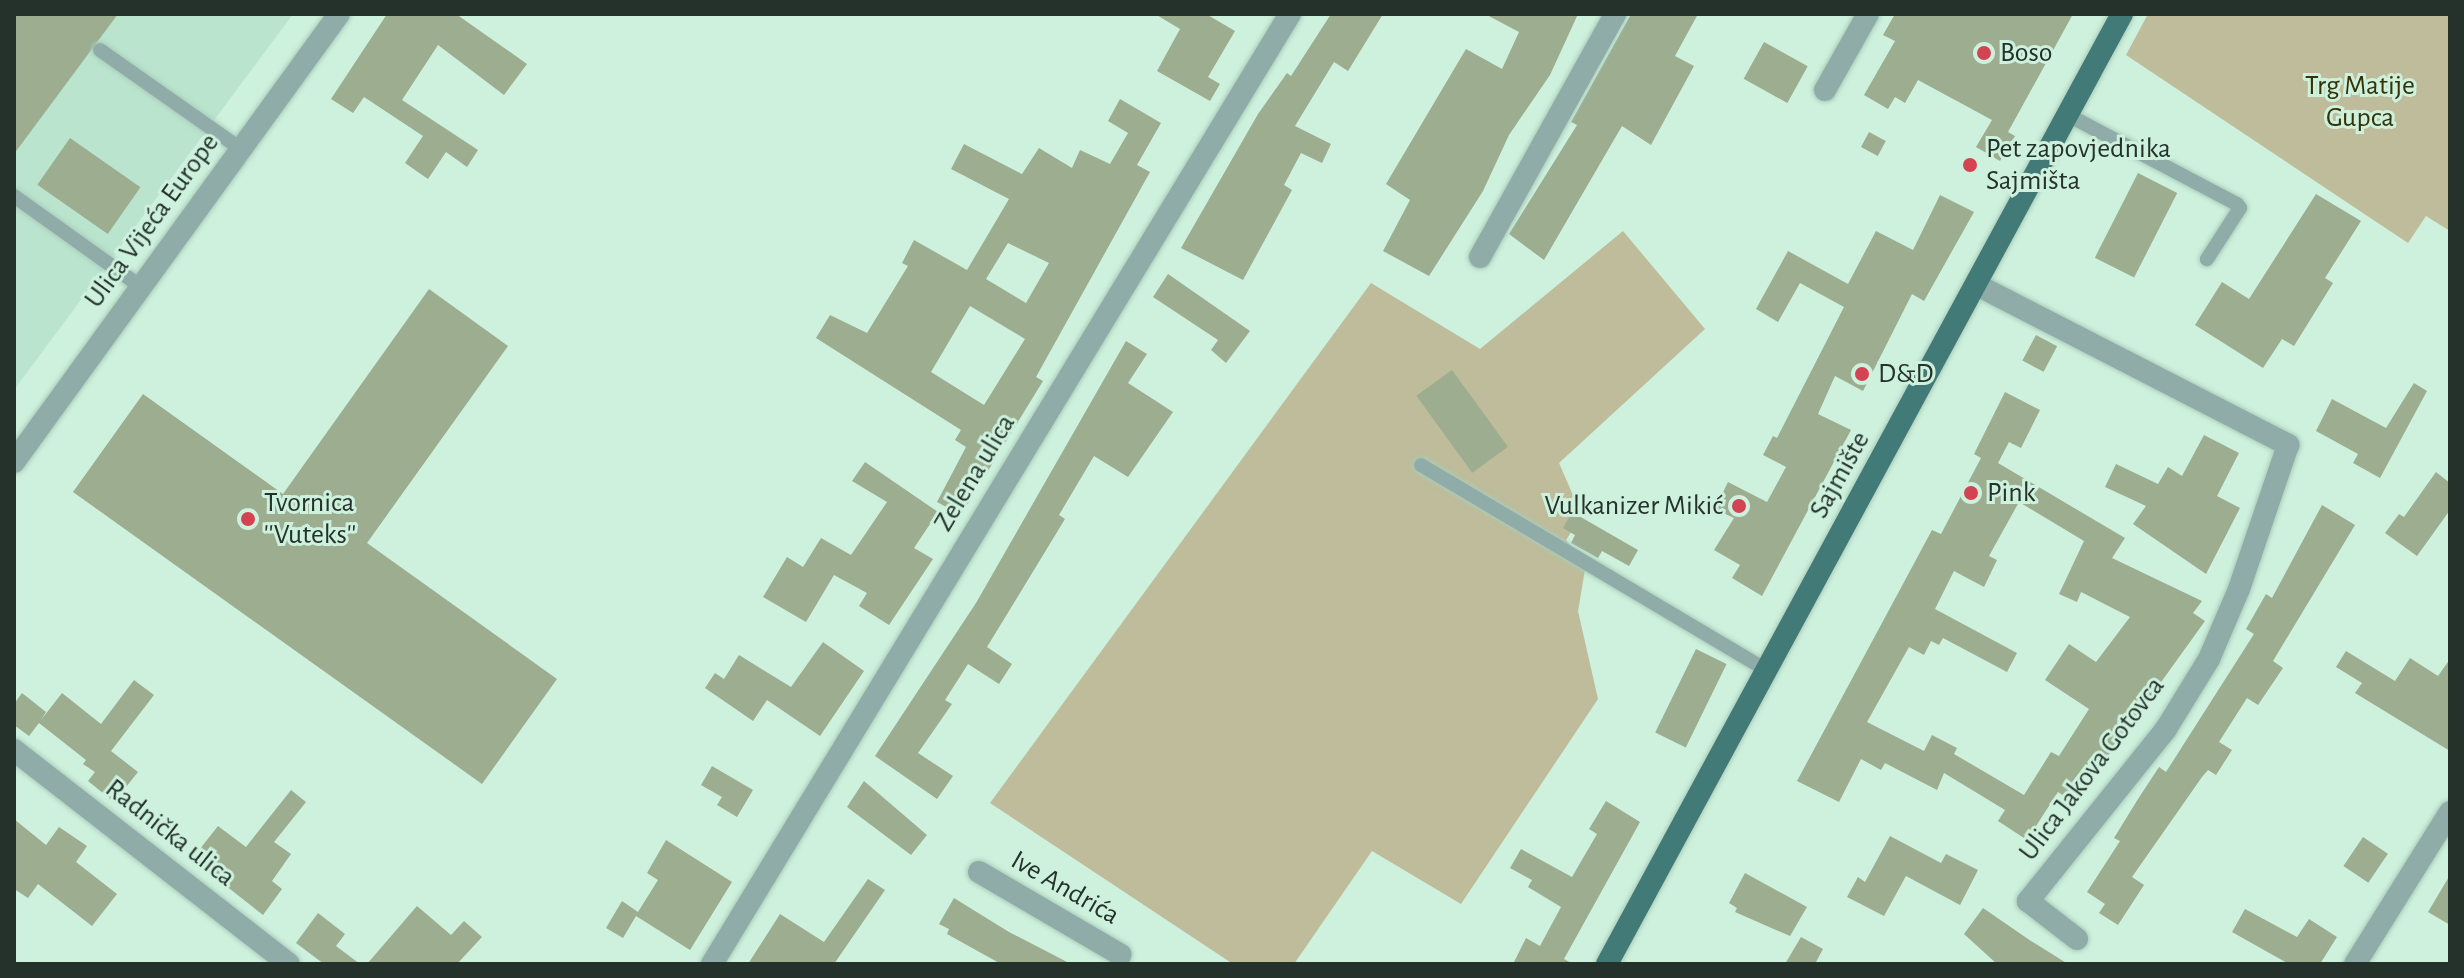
<!DOCTYPE html>
<html>
<head>
<meta charset="utf-8">
<style>
	body { margin:0 }
	#map { position:relative; width:2464px; height:978px; overflow:hidden; background:#cdf1dd; font-family:"Alegreya Sans",sans-serif }
	div>[style] { position:absolute }
	[style*='--x'] { left:calc(var(--x)*1px); top:calc(var(--y)*1px); width:calc(var(--w)*1px); rotate:calc(var(--a)*1deg) }
	.built>* { inset:0; background:#bae4ce }
	.green>* { inset:0; background:#bebc9a }
	.building>* { inset:0; background:#9cad90; transform-origin:0 0 }
	.roads { filter:drop-shadow(0 0 2px #abcbb9) drop-shadow(0 0 2px #abcbb9) }
	.service>* { height:14px; margin:-7px; padding:0 7px; transform-origin:7px; border-radius:7px; background:#8faca9 }
	.minor>* { height:22px; margin:-11px; padding:0 11px; transform-origin:11px; border-radius:11px; background:#8faca9 }
	.primary>* { height:22px; margin:-11px; padding:0 11px; transform-origin:11px; border-radius:11px; background:#417a76 }
	.dots>* { width:22px; height:22px; translate:-50% -50%; box-sizing:border-box; border:4px solid #cdf1dd; border-radius:50% }
	span { translate:-50% -50%; white-space:nowrap; text-align:center; line-height:1.15; -webkit-text-stroke:6px #cdf1dd; paint-order:stroke }
	.poi-label { font-size:28px; color:#24322b }
	.left { translate:0 -50%; text-align:left }
	.right { translate:-100% -50%; text-align:right }
	.park-label { font-size:28px; color:#363206 }
	.street-label { font-size:28px; color:#24322b }
	.frame { position:absolute; inset:0; border:16px solid #24322b; pointer-events:none }
</style>
</head>
<body>
<div id="map">
	<div class="built">
		<div style="clip-path:polygon(14px 14px,293px 14px,14px 390px)"></div>
	</div>
	<div class="green">
		<div style="clip-path:polygon(2148px 14px,2450px 14px,2450px 231px,2426px 216px,2408px 243px,2126px 55px)"></div>
		<div style="clip-path:polygon(1623px 231px,1705px 329px,1559px 463px,1582px 516px,1566px 540px,1586px 564px,1578px 611px,1598px 699px,1461px 904px,1372px 851px,1294px 964px,1233px 964px,990px 803px,1371px 283px,1480px 349px)"></div>
	</div>
	<div class="building">
		<div style="clip-path:polygon(14px 14px,118px 14px,14px 154px)"></div>
		<div style="clip-path:polygon(387px 14px,456px 14px,527px 64px,504px 95px,438px 45px,402px 100px,478px 150px,467px 167px,446px 152px,428px 179px,405px 163px,423px 136px,364px 97px,353px 113px,331px 99px)"></div>
		<div style="clip-path:polygon(1155px 14px,1206px 14px,1235px 31px,1208px 77px,1220px 84px,1210px 101px,1157px 71px,1180px 29px)"></div>
		<div style="clip-path:polygon(1331px 14px,1383px 14px,1348px 71px,1334px 62px,1295px 126px,1331px 144px,1322px 163px,1301px 153px,1284px 185px,1292px 190px,1243px 280px,1181px 248px,1258px 114px,1287px 73px,1291px 76px)"></div>
		<div style="clip-path:polygon(1485px 14px,1578px 14px,1550px 75px,1509px 135px,1483px 191px,1429px 276px,1383px 251px,1410px 200px,1386px 184px,1466px 49px,1502px 69px,1519px 32px)"></div>
		<div style="clip-path:polygon(1631px 14px,1698px 14px,1675px 56px,1694px 66px,1651px 145px,1622px 126px,1544px 260px,1509px 234px,1577px 125px,1571px 122px)"></div>
		<div style="clip-path:polygon(1895px 14px,2073px 14px,2008px 132px,2015px 136px,2000px 161px,1976px 147px,1992px 120px,1918px 80px,1905px 103px,1895px 97px,1888px 109px,1864px 95px,1895px 41px,1883px 35px)"></div>
		<div style="left:1764px;top:42px;width:50px;height:42px;rotate:29deg"></div>
		<div style="clip-path:polygon(evenodd,1120px 99px,1161px 123px,1137px 165px,1150px 172px,1036px 377px,1043px 381px,961px 515px,937px 502px,966px 447px,955px 440px,961px 430px,816px 338px,830px 315px,867px 333px,908px 266px,902px 263px,914px 240px,967px 270px,1009px 199px,951px 169px,964px 144px,1022px 174px,1039px 148px,1072px 168px,1080px 150px,1110px 164px,1128px 133px,1108px 121px,1120px 99px,1008px 243px,1049px 263px,1026px 303px,986px 279px,1008px 243px,1120px 99px,970px 306px,1025px 339px,984px 405px,931px 372px,970px 306px)"></div>
		<div style="left:1869px;top:132px;width:19px;height:17px;rotate:28deg"></div>
		<div style="left:70px;top:138px;width:86px;height:57px;rotate:35deg"></div>
		<div style="left:2138px;top:173px;width:44px;height:95px;rotate:27deg"></div>
		<div style="clip-path:polygon(2316px 194px,2361px 221px,2325px 278px,2333px 283px,2294px 346px,2282px 339px,2263px 368px,2195px 325px,2222px 282px,2249px 299px)"></div>
		<div style="clip-path:polygon(1940px 195px,1974px 212px,1924px 301px,1912px 294px,1863px 391px,1835px 376px,1818px 414px,1851px 430px,1762px 596px,1732px 578px,1740px 565px,1714px 550px,1734px 518px,1715px 509px,1728px 482px,1767px 502px,1786px 467px,1763px 455px,1773px 436px,1777px 438px,1844px 307px,1800px 283px,1778px 322px,1756px 309px,1788px 251px,1848px 284px,1876px 231px,1913px 250px)"></div>
		<div style="clip-path:polygon(1168px 274px,1250px 331px,1226px 363px,1211px 350px,1218px 340px,1153px 297px)"></div>
		<div style="clip-path:polygon(429px 289px,508px 346px,367px 543px,557px 679px,482px 784px,73px 492px,143px 394px,283px 494px)"></div>
		<div style="left:2036px;top:335px;width:24px;height:29px;rotate:28deg"></div>
		<div style="clip-path:polygon(1126px 341px,1147px 354px,1128px 383px,1173px 412px,1128px 477px,1094px 456px,1059px 515px,1065px 519px,987px 647px,1012px 664px,999px 684px,968px 664px,945px 700px,952px 704px,918px 753px,953px 776px,937px 799px,875px 756px,976px 603px)"></div>
		<div style="left:1452px;top:370px;width:95px;height:44px;rotate:54deg"></div>
		<div style="clip-path:polygon(2414px 383px,2427px 391px,2380px 478px,2353px 463px,2358px 454px,2316px 431px,2332px 399px,2386px 428px)"></div>
		<div style="clip-path:polygon(evenodd,2005px 392px,2040px 410px,2021px 448px,2009px 442px,1998px 463px,2125px 538px,2112px 558px,2202px 601px,2193px 613px,2205px 621px,2100px 767px,2090px 761px,2067px 798px,2058px 792px,2027px 840px,1998px 821px,2005px 810px,1944px 773px,1937px 790px,1885px 763px,1881px 770px,1861px 759px,1839px 802px,1797px 781px,1932px 530px,1941px 534px,1981px 458px,1974px 454px,2005px 392px,2019px 502px,2084px 541px,2059px 594px,2077px 602px,2081px 592px,2130px 617px,2096px 662px,2069px 644px,2045px 680px,2089px 709px,2059px 756px,2051px 752px,2024px 795px,1954px 754px,1957px 748px,1932px 735px,1924px 751px,1867px 722px,1909px 647px,1924px 655px,1931px 641px,1939px 645px,1943px 638px,2007px 672px,2017px 653px,1935px 609px,1954px 571px,1984px 587px,1997px 560px,1989px 556px,2019px 502px)"></div>
		<div style="clip-path:polygon(2204px 435px,2239px 453px,2217px 496px,2240px 508px,2206px 574px,2133px 524px,2146px 506px,2105px 487px,2116px 464px,2158px 484px,2168px 467px,2182px 476px)"></div>
		<div style="clip-path:polygon(865px 462px,938px 512px,914px 548px,933px 559px,889px 625px,859px 606px,867px 593px,834px 575px,806px 622px,763px 597px,787px 557px,803px 567px,821px 538px,851px 555px,887px 502px,852px 481px)"></div>
		<div style="clip-path:polygon(2436px 472px,2450px 483px,2450px 510px,2417px 556px,2385px 533px,2399px 514px,2404px 517px)"></div>
		<div style="clip-path:polygon(2322px 505px,2355px 525px,2273px 661px,2283px 668px,2258px 705px,2247px 698px,2219px 742px,2232px 750px,2216px 775px,2208px 770px,2202px 777px,2132px 877px,2144px 885px,2118px 925px,2099px 913px,2105px 904px,2087px 892px,2120px 841px,2114px 838px,2138px 799px,2159px 767px,2166px 772px,2254px 634px,2246px 629px,2266px 594px,2272px 598px)"></div>
		<div style="clip-path:polygon(1572px 512px,1638px 550px,1629px 566px,1602px 551px,1598px 558px,1571px 543px,1575px 535px,1563px 528px)"></div>
		<div style="clip-path:polygon(823px 642px,864px 671px,820px 736px,767px 700px,753px 721px,705px 688px,715px 673px,724px 679px,739px 655px,791px 687px)"></div>
		<div style="left:1696px;top:649px;width:34px;height:93px;rotate:26deg"></div>
		<div style="clip-path:polygon(2346px 651px,2395px 681px,2410px 658px,2438px 676px,2450px 659px,2450px 751px,2355px 693px,2362px 683px,2336px 667px)"></div>
		<div style="clip-path:polygon(134px 680px,154px 695px,111px 751px,138px 772px,114px 802px,88px 781px,95px 772px,83px 764px,86px 760px,39px 723px,29px 736px,14px 725px,14px 704px,22px 693px,46px 712px,41px 720px,62px 693px,101px 724px)"></div>
		<div style="clip-path:polygon(712px 766px,753px 790px,737px 817px,717px 805px,722px 797px,701px 785px)"></div>
		<div style="clip-path:polygon(864px 781px,927px 835px,911px 855px,847px 807px)"></div>
		<div style="clip-path:polygon(291px 790px,306px 802px,274px 842px,291px 854px,272px 881px,282px 889px,263px 915px,192px 859px,218px 826px,246px 847px)"></div>
		<div style="clip-path:polygon(1606px 801px,1640px 822px,1564px 959px,1573px 964px,1513px 964px,1526px 938px,1540px 946px,1561px 907px,1528px 887px,1532px 880px,1510px 868px,1521px 849px,1572px 877px,1597px 834px,1589px 829px)"></div>
		<div style="clip-path:polygon(14px 819px,46px 845px,59px 827px,87px 846px,76px 862px,117px 894px,92px 926px,38px 884px,28px 898px,14px 889px)"></div>
		<div style="clip-path:polygon(1890px 836px,1941px 863px,1946px 854px,1978px 870px,1960px 905px,1906px 876px,1884px 916px,1847px 897px,1858px 877px,1865px 882px)"></div>
		<div style="left:2363px;top:837px;width:30px;height:35px;rotate:34deg"></div>
		<div style="clip-path:polygon(666px 840px,732px 882px,690px 950px,636px 916px,623px 938px,606px 928px,622px 901px,638px 912px,658px 880px,647px 873px)"></div>
		<div style="clip-path:polygon(1745px 873px,1807px 907px,1790px 936px,1735px 912px,1737px 908px,1729px 903px)"></div>
		<div style="clip-path:polygon(2450px 875px,2450px 925px,2428px 912px)"></div>
		<div style="clip-path:polygon(868px 879px,885px 890px,834px 964px,748px 964px,780px 914px,824px 942px)"></div>
		<div style="clip-path:polygon(954px 898px,1009px 932px,1071px 964px,1001px 964px,947px 934px,949px 929px,939px 924px)"></div>
		<div style="clip-path:polygon(417px 906px,451px 935px,464px 921px,482px 937px,457px 964px,367px 964px)"></div>
		<div style="clip-path:polygon(1983px 908px,2031px 941px,2068px 964px,1997px 964px,1964px 934px)"></div>
		<div style="clip-path:polygon(2245px 909px,2297px 937px,2309px 919px,2337px 937px,2320px 964px,2289px 964px,2232px 932px)"></div>
		<div style="clip-path:polygon(318px 913px,345px 934px,336px 946px,360px 964px,324px 964px,296px 943px)"></div>
		<div style="clip-path:polygon(1801px 937px,1823px 949px,1815px 964px,1785px 964px)"></div>
	</div>
	<div class="roads">
		<div class="service">
			<div style="--x:100;--y:50;--w:172;--a:35.1"></div>
			<div style="--x:2068;--y:115;--w:191;--a:27.8"></div>
			<div style="--x:2237;--y:204;--w:5;--a:53"></div>
			<div style="--x:2240;--y:208;--w:61;--a:122.9"></div>
			<div style="--x:14;--y:196;--w:156;--a:35.6"></div>
			<div style="--x:1421;--y:465;--w:401;--a:30.7"></div>
		</div>
		<div class="minor">
			<div style="--x:1825;--y:90;--w:87;--a:-60.5"></div>
			<div style="--x:1480;--y:257;--w:278;--a:-60.9"></div>
			<div style="--x:1979;--y:286;--w:348;--a:27.2"></div>
			<div style="--x:2288;--y:445;--w:152;--a:108.8"></div>
			<div style="--x:2239;--y:589;--w:76;--a:113.2"></div>
			<div style="--x:2209;--y:659;--w:82;--a:121.6"></div>
			<div style="--x:2166;--y:729;--w:221;--a:128.7"></div>
			<div style="--x:2028;--y:901;--w:62;--a:37.8"></div>
			<div style="--x:14;--y:462;--w:553;--a:-54.04"></div>
			<div style="--x:14;--y:750;--w:348;--a:37.9"></div>
			<div style="--x:979;--y:872;--w:164;--a:30.3"></div>
			<div style="--x:712;--y:964;--w:1112;--a:-58.68"></div>
			<div style="--x:2355;--y:964;--w:179;--a:-58"></div>
		</div>
		<div class="primary">
			<div style="--x:1607;--y:964;--w:1081;--a:-61.54"></div>
		</div>
	</div>
	<div class="dots">
		<div style="left:1984px;top:53px;background:#d34352"></div>
		<div style="left:1970px;top:165px;background:#d34352"></div>
		<div style="left:1862px;top:374px;background:#d34352"></div>
		<div style="left:1971px;top:493px;background:#d34352"></div>
		<div style="left:1739px;top:506px;background:#d34352"></div>
		<div style="left:248px;top:519px;background:#d34352"></div>
	</div>
	<div class="poi-label">
		<span class="left" style="left:2000px;top:53px">Boso</span>
		<span class="left" style="left:1986px;top:165px">Pet zapovjednika<br>Sajmišta</span>
		<span class="left" style="left:1878px;top:374px">D&amp;D</span>
		<span class="left" style="left:1987px;top:493px">Pink</span>
		<span class="left" style="left:264px;top:519px">Tvornica<br>''Vuteks''</span>
		<span class="right" style="left:1723px;top:506px">Vulkanizer Mikić</span>
	</div>
	<div class="park-label">
		<span style="left:2360px;top:102px">Trg Matije<br>Gupca</span>
	</div>
	<div class="street-label">
		<span style="left:152px;top:221px;rotate:-54deg">Ulica Vijeća Europe</span>
		<span style="left:975px;top:473px;rotate:-59deg">Zelena ulica</span>
		<span style="left:1840px;top:475px;rotate:-61deg">Sajmište</span>
		<span style="left:2092px;top:769px;rotate:-53deg">Ulica Jakova Gotovca</span>
		<span style="left:170px;top:833px;rotate:38deg">Radnička ulica</span>
		<span style="left:1065px;top:888px;rotate:30deg">Ive Andrića</span>
	</div>
	<div class="frame"></div>
</div>
</body>
</html>
